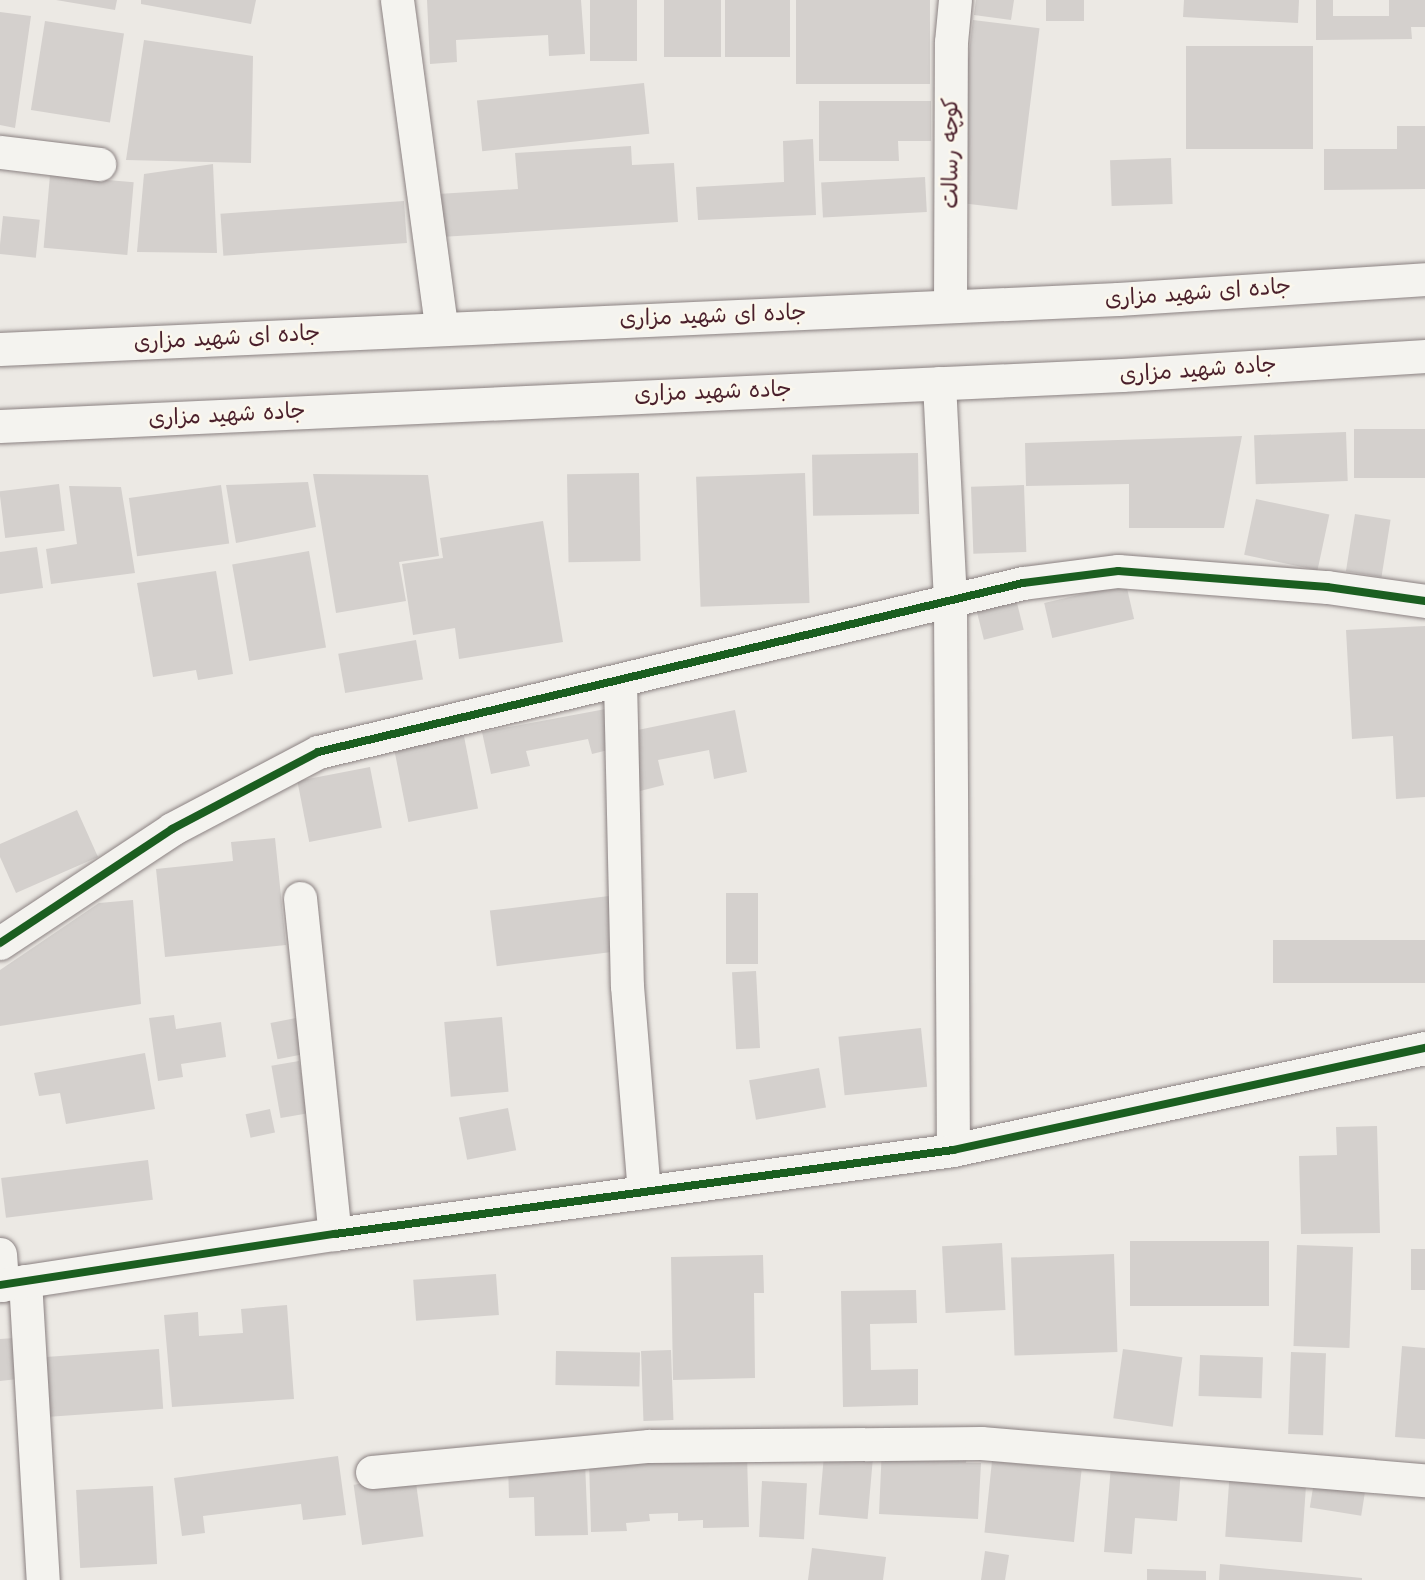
<!DOCTYPE html>
<html>
<head>
<meta charset="utf-8">
<style>
	body { margin:0 }
	#map { position:relative; width:1425px; height:1580px; overflow:hidden; background:#ece9e4; font-family:"Comic Neue","Playpen Sans Arabic",sans-serif }
	div>[style] { position:absolute }
	[style*='--x'] { left:calc(var(--x)*1px); top:calc(var(--y)*1px); width:calc(var(--w)*1px); rotate:calc(var(--a)*1deg) }
	.building>* { inset:0; background:#d4d0cd; transform-origin:0 0 }
	.roads { filter:drop-shadow(0 0 2px #8b8282) drop-shadow(0 0 2px #8b8282) }
	.minor>* { height:33px; margin:-16.5px; padding:0 16.5px; transform-origin:16.5px; border-radius:16.5px; background:#f4f3ef }
	.tertiary>* { height:33px; margin:-16.5px; padding:0 16.5px; transform-origin:16.5px; border-radius:16.5px; background:#f4f3ef }
	.secondary>* { height:33px; margin:-16.5px; padding:0 16.5px; transform-origin:16.5px; border-radius:16.5px; background:#f4f3ef }
	.cycleway>* { height:8px; margin:-4px; padding:0 4px; transform-origin:4px; border-radius:4px; background:#1b5e20 }
	span { translate:-50% -50%; white-space:nowrap; text-align:center; line-height:1.15; -webkit-text-stroke:5px #fbf7ec; paint-order:stroke }
	.street-label { font-size:22px; color:#4a1f2b }
</style>
</head>
<body>
<div id="map">
	<div class="building">
		<div style="clip-path:polygon(56px 0,117px 0,115px 10px)"></div>
		<div style="clip-path:polygon(141px 0,256px 0,251px 24px,141px 4px)"></div>
		<div style="clip-path:polygon(427px 0,581px 0,585px 54px,549px 56px,548px 35px,456px 40px,457px 62px,430px 64px)"></div>
		<div style="left:590px;top:0;width:47px;height:61px"></div>
		<div style="left:664px;top:0;width:57px;height:57px"></div>
		<div style="left:725px;top:0;width:65px;height:57px"></div>
		<div style="left:796px;top:0;width:134px;height:84px"></div>
		<div style="clip-path:polygon(976px 0,1014px 0,1011px 20px,974px 15px)"></div>
		<div style="left:1046px;top:0;width:38px;height:21px"></div>
		<div style="clip-path:polygon(1184px 0,1299px 0,1298px 23px,1183px 17px)"></div>
		<div style="clip-path:polygon(1316px 0,1333px 0,1333px 16px,1389px 16px,1389px 0,1425px 0,1425px 27px,1411px 27px,1412px 39px,1316px 40px)"></div>
		<div style="clip-path:polygon(0 12px,31px 16px,15px 128px,0 125px)"></div>
		<div style="left:973px;top:20px;width:67px;height:183px;rotate:7deg"></div>
		<div style="left:45px;top:21px;width:80px;height:90px;rotate:9deg"></div>
		<div style="clip-path:polygon(144px 40px,253px 56px,251px 163px,126px 160px)"></div>
		<div style="left:1186px;top:46px;width:127px;height:103px"></div>
		<div style="left:644px;top:83px;width:51px;height:168px;rotate:84deg"></div>
		<div style="clip-path:polygon(819px 101px,931px 101px,931px 141px,898px 141px,899px 161px,819px 161px)"></div>
		<div style="clip-path:polygon(1397px 126px,1425px 126px,1425px 189px,1324px 190px,1324px 149px,1397px 149px)"></div>
		<div style="clip-path:polygon(813px 139px,816px 215px,698px 220px,696px 187px,784px 182px,783px 141px)"></div>
		<div style="clip-path:polygon(631px 146px,632px 165px,674px 163px,678px 222px,441px 237px,438px 194px,518px 189px,515px 153px)"></div>
		<div style="left:1171px;top:158px;width:46px;height:61px;rotate:88deg"></div>
		<div style="clip-path:polygon(213px 164px,217px 253px,137px 252px,144px 174px)"></div>
		<div style="left:50px;top:175px;width:84px;height:73px;rotate:5deg"></div>
		<div style="left:925px;top:177px;width:35px;height:104px;rotate:87deg"></div>
		<div style="left:404px;top:201px;width:42px;height:184px;rotate:86deg"></div>
		<div style="left:3px;top:216px;width:37px;height:38px;rotate:6deg"></div>
		<div style="left:1425px;top:429px;width:49px;height:71px;rotate:90deg"></div>
		<div style="left:1346px;top:432px;width:49px;height:92px;rotate:88deg"></div>
		<div style="clip-path:polygon(1242px 436px,1224px 528px,1129px 528px,1129px 484px,1026px 486px,1025px 443px)"></div>
		<div style="left:918px;top:453px;width:61px;height:106px;rotate:89deg"></div>
		<div style="left:639px;top:473px;width:88px;height:72px;rotate:89deg"></div>
		<div style="left:805px;top:473px;width:130px;height:109px;rotate:88deg"></div>
		<div style="clip-path:polygon(313px 474px,428px 475px,439px 556px,399px 562px,406px 601px,336px 613px)"></div>
		<div style="clip-path:polygon(308px 482px,316px 527px,236px 543px,226px 485px)"></div>
		<div style="left:59px;top:484px;width:47px;height:60px;rotate:83deg"></div>
		<div style="left:221px;top:485px;width:59px;height:93px;rotate:82deg"></div>
		<div style="left:1024px;top:485px;width:67px;height:53px;rotate:88deg"></div>
		<div style="clip-path:polygon(69px 486px,121px 487px,135px 573px,51px 584px,46px 549px,77px 544px)"></div>
		<div style="left:1256px;top:499px;width:75px;height:57px;rotate:12deg"></div>
		<div style="left:1355px;top:514px;width:36px;height:58px;rotate:9deg"></div>
		<div style="clip-path:polygon(543px 521px,563px 642px,459px 659px,455px 628px,413px 635px,402px 564px,443px 558px,440px 538px)"></div>
		<div style="clip-path:polygon(37px 547px,43px 588px,0 594px,0 552px)"></div>
		<div style="left:309px;top:551px;width:98px;height:78px;rotate:80deg"></div>
		<div style="clip-path:polygon(216px 571px,233px 674px,198px 680px,196px 670px,153px 677px,137px 583px)"></div>
		<div style="left:1126px;top:584px;width:36px;height:84px;rotate:77deg"></div>
		<div style="left:1014px;top:591px;width:40px;height:41px;rotate:76deg"></div>
		<div style="clip-path:polygon(1425px 626px,1425px 797px,1396px 799px,1393px 736px,1352px 739px,1346px 630px)"></div>
		<div style="left:416px;top:640px;width:40px;height:79px;rotate:80deg"></div>
		<div style="clip-path:polygon(611px 708px,612px 749px,592px 754px,588px 739px,526px 751px,530px 766px,491px 774px,482px 732px)"></div>
		<div style="clip-path:polygon(735px 710px,747px 772px,714px 779px,709px 750px,658px 760px,664px 785px,640px 791px,628px 732px)"></div>
		<div style="left:463px;top:731px;width:79px;height:71px;rotate:79deg"></div>
		<div style="left:370px;top:767px;width:62px;height:74px;rotate:79deg"></div>
		<div style="clip-path:polygon(77px 810px,98px 857px,16px 893px,0 857px,0 844px)"></div>
		<div style="clip-path:polygon(275px 838px,286px 945px,165px 957px,156px 869px,233px 861px,231px 842px)"></div>
		<div style="left:726px;top:893px;width:32px;height:71px"></div>
		<div style="left:609px;top:896px;width:56px;height:120px;rotate:83deg"></div>
		<div style="clip-path:polygon(133px 900px,141px 1004px,0 1026px,0 970px,99px 903px)"></div>
		<div style="left:1425px;top:940px;width:43px;height:152px;rotate:90deg"></div>
		<div style="left:756px;top:971px;width:77px;height:24px;rotate:87deg"></div>
		<div style="clip-path:polygon(174px 1015px,176px 1029px,221px 1022px,226px 1057px,181px 1064px,183px 1077px,158px 1081px,149px 1018px)"></div>
		<div style="left:502px;top:1017px;width:75px;height:58px;rotate:85deg"></div>
		<div style="left:296px;top:1018px;width:37px;height:26px;rotate:79deg"></div>
		<div style="left:921px;top:1028px;width:59px;height:83px;rotate:84deg"></div>
		<div style="clip-path:polygon(145px 1053px,155px 1109px,66px 1124px,60px 1093px,39px 1096px,34px 1073px)"></div>
		<div style="left:299px;top:1061px;width:53px;height:28px;rotate:80deg"></div>
		<div style="left:819px;top:1068px;width:40px;height:71px;rotate:80deg"></div>
		<div style="left:508px;top:1108px;width:43px;height:50px;rotate:79deg"></div>
		<div style="left:270px;top:1109px;width:24px;height:25px;rotate:78deg"></div>
		<div style="clip-path:polygon(1377px 1126px,1380px 1233px,1301px 1234px,1299px 1156px,1337px 1155px,1336px 1127px)"></div>
		<div style="left:148px;top:1160px;width:40px;height:148px;rotate:83deg"></div>
		<div style="left:1269px;top:1241px;width:65px;height:139px;rotate:90deg"></div>
		<div style="left:1002px;top:1243px;width:67px;height:60px;rotate:87deg"></div>
		<div style="left:1297px;top:1245px;width:56px;height:101px;rotate:2deg"></div>
		<div style="left:1411px;top:1249px;width:14px;height:41px"></div>
		<div style="left:1114px;top:1254px;width:98px;height:103px;rotate:88deg"></div>
		<div style="clip-path:polygon(763px 1255px,764px 1293px,754px 1293px,755px 1378px,673px 1380px,671px 1257px)"></div>
		<div style="left:496px;top:1274px;width:41px;height:83px;rotate:86deg"></div>
		<div style="clip-path:polygon(916px 1290px,917px 1323px,870px 1324px,871px 1370px,918px 1369px,918px 1405px,843px 1407px,841px 1291px)"></div>
		<div style="clip-path:polygon(287px 1305px,294px 1399px,172px 1407px,164px 1315px,198px 1312px,199px 1336px,243px 1333px,241px 1309px)"></div>
		<div style="clip-path:polygon(14px 1338px,18px 1379px,0 1381px,0 1339px)"></div>
		<div style="clip-path:polygon(1402px 1346px,1425px 1348px,1425px 1439px,1395px 1437px)"></div>
		<div style="left:159px;top:1349px;width:60px;height:117px;rotate:86deg"></div>
		<div style="left:1123px;top:1349px;width:60px;height:70px;rotate:8deg"></div>
		<div style="left:671px;top:1350px;width:70px;height:30px;rotate:88deg"></div>
		<div style="left:556px;top:1351px;width:84px;height:34px;rotate:1deg"></div>
		<div style="left:1291px;top:1352px;width:35px;height:82px;rotate:2deg"></div>
		<div style="left:1200px;top:1355px;width:63px;height:41px;rotate:2deg"></div>
		<div style="clip-path:polygon(882px 1447px,967px 1451px,966px 1463px,981px 1463px,978px 1519px,879px 1514px)"></div>
		<div style="clip-path:polygon(747px 1454px,749px 1527px,703px 1528px,703px 1520px,678px 1521px,678px 1513px,649px 1514px,650px 1521px,626px 1523px,627px 1531px,591px 1532px,589px 1459px)"></div>
		<div style="left:824px;top:1455px;width:49px;height:60px;rotate:5deg"></div>
		<div style="clip-path:polygon(338px 1456px,346px 1515px,303px 1520px,301px 1504px,203px 1516px,205px 1533px,182px 1536px,174px 1478px)"></div>
		<div style="left:992px;top:1461px;width:90px;height:72px;rotate:6deg"></div>
		<div style="clip-path:polygon(585px 1462px,588px 1535px,535px 1536px,534px 1497px,509px 1498px,508px 1465px)"></div>
		<div style="clip-path:polygon(1111px 1465px,1181px 1470px,1177px 1521px,1135px 1518px,1132px 1554px,1104px 1552px)"></div>
		<div style="left:1230px;top:1469px;width:77px;height:68px;rotate:4deg"></div>
		<div style="left:1315px;top:1475px;width:52px;height:33px;rotate:9deg"></div>
		<div style="left:415px;top:1476px;width:61px;height:62px;rotate:82deg"></div>
		<div style="left:762px;top:1481px;width:45px;height:56px;rotate:3deg"></div>
		<div style="left:153px;top:1486px;width:78px;height:77px;rotate:87deg"></div>
		<div style="clip-path:polygon(812px 1548px,886px 1557px,883px 1580px,808px 1580px)"></div>
		<div style="clip-path:polygon(985px 1551px,1009px 1555px,1005px 1580px,981px 1580px)"></div>
		<div style="clip-path:polygon(1220px 1564px,1362px 1578px,1362px 1580px,1219px 1580px)"></div>
		<div style="clip-path:polygon(1147px 1569px,1206px 1571px,1206px 1580px,1147px 1580px)"></div>
	</div>
	<div class="roads">
		<div class="minor">
			<div style="--x:397;--y:0;--w:330;--a:82.3"></div>
			<div style="--x:0;--y:152;--w:100;--a:6.9"></div>
			<div style="--x:950;--y:306;--w:264;--a:-89.8"></div>
			<div style="--x:951;--y:42;--w:42;--a:-84.6"></div>
			<div style="--x:939;--y:383;--w:220;--a:87.1"></div>
			<div style="--x:950;--y:603;--w:547;--a:89.69"></div>
			<div style="--x:620;--y:681;--w:305;--a:88.7"></div>
			<div style="--x:627;--y:986;--w:207;--a:85.3"></div>
			<div style="--x:300;--y:898;--w:338;--a:84.1"></div>
			<div style="--x:0;--y:943;--w:206;--a:-33.5"></div>
			<div style="--x:172;--y:829;--w:165;--a:-27.8"></div>
			<div style="--x:318;--y:752;--w:725;--a:-13.48"></div>
			<div style="--x:1023;--y:583;--w:96;--a:-7.2"></div>
			<div style="--x:1118;--y:571;--w:210;--a:4.4"></div>
			<div style="--x:1327;--y:587;--w:99;--a:8.1"></div>
			<div style="--x:0;--y:1254;--w:31;--a:86"></div>
			<div style="--x:25;--y:1281;--w:300;--a:86.6"></div>
			<div style="--x:372;--y:1472;--w:278;--a:-5.4"></div>
			<div style="--x:649;--y:1446;--w:332;--a:-0.5"></div>
			<div style="--x:981;--y:1443;--w:446;--a:4.8"></div>
		</div>
		<div class="tertiary">
			<div style="--x:0;--y:1285;--w:339;--a:-8.7"></div>
			<div style="--x:335;--y:1234;--w:624;--a:-7.74"></div>
			<div style="--x:953;--y:1150;--w:483;--a:-12.2"></div>
		</div>
		<div class="secondary">
			<div style="--x:0;--y:349;--w:1119;--a:-2.56"></div>
			<div style="--x:1118;--y:299;--w:308;--a:-3.7"></div>
			<div style="--x:0;--y:426;--w:1123;--a:-2.6"></div>
			<div style="--x:1122;--y:375;--w:304;--a:-3.6"></div>
		</div>
	</div>
	<div class="cycleway">
		<div style="--x:0;--y:943;--w:206;--a:-33.5"></div>
		<div style="--x:172;--y:829;--w:165;--a:-27.8"></div>
		<div style="--x:318;--y:752;--w:725;--a:-13.48"></div>
		<div style="--x:1023;--y:583;--w:96;--a:-7.2"></div>
		<div style="--x:1118;--y:571;--w:210;--a:4.4"></div>
		<div style="--x:1327;--y:587;--w:99;--a:8.1"></div>
		<div style="--x:0;--y:1285;--w:339;--a:-8.7"></div>
		<div style="--x:335;--y:1234;--w:624;--a:-7.74"></div>
		<div style="--x:953;--y:1150;--w:483;--a:-12.2"></div>
	</div>
	<div class="street-label">
		<span style="left:951px;top:153px;rotate:-90deg">کوچه رسالت</span>
		<span style="left:1198px;top:293px;rotate:-4deg">جاده ای شهید مزاری</span>
		<span style="left:713px;top:316px;rotate:-2deg">جاده ای شهید مزاری</span>
		<span style="left:227px;top:338px;rotate:-3deg">جاده ای شهید مزاری</span>
		<span style="left:1198px;top:370px;rotate:-4deg">جاده شهید مزاری</span>
		<span style="left:713px;top:392px;rotate:-2deg">جاده شهید مزاری</span>
		<span style="left:227px;top:415px;rotate:-3deg">جاده شهید مزاری</span>
	</div>
</div>
</body>
</html>
